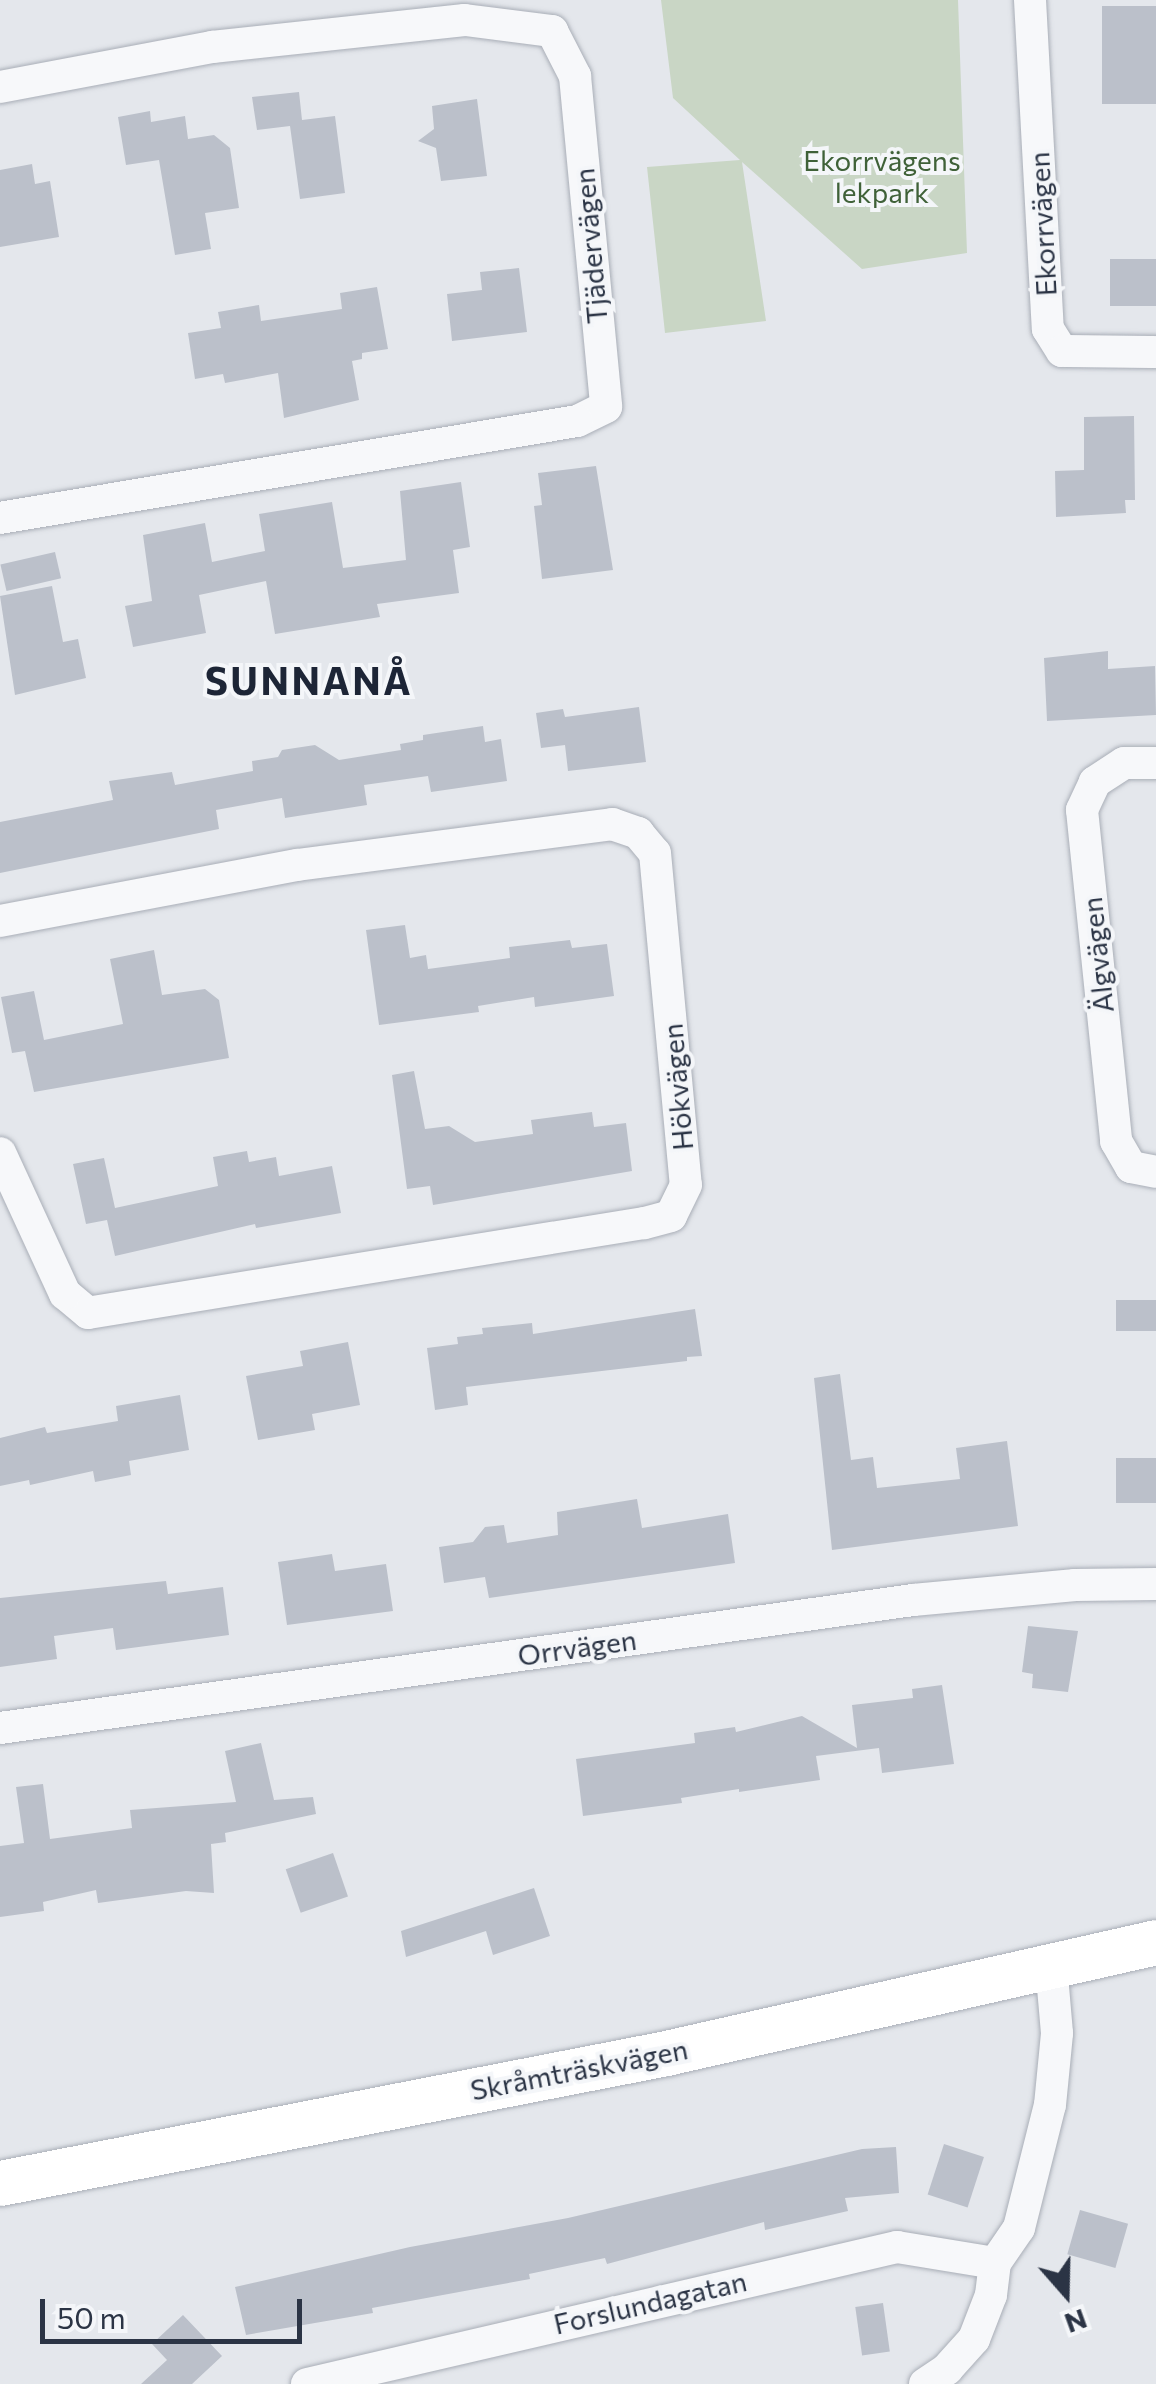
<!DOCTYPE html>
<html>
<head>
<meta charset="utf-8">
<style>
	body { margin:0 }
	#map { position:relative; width:1156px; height:2384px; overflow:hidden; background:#e4e7ec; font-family:Commissioner,sans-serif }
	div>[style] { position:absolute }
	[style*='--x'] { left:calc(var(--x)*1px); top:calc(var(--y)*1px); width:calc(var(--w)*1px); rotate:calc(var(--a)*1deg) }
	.green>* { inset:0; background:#c9d6c5 }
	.building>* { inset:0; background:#bbc0ca; transform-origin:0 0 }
	.roads { filter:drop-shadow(0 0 2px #a9aeb7) drop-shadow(0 0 2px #a9aeb7) }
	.street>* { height:32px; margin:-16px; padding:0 16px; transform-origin:16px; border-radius:16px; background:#f7f8fa }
	.secondary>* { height:45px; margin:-22.5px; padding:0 22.5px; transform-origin:22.5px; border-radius:22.5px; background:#fff }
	span { translate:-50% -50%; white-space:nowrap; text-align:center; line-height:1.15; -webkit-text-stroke:8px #f4f6f9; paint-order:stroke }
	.park-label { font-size:28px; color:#3f6138 }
	.street-label { font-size:28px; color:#2b3445 }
	.district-label { font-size:38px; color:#1d2536; font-weight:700; letter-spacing:2.5px }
	.north { position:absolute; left:1016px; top:2244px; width:100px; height:100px; -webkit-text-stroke:8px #f4f6f9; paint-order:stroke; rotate:160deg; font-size:28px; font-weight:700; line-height:40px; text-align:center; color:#2b3445 }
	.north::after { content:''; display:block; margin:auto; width:35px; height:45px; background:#2b3445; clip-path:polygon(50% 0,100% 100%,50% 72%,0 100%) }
	.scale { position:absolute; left:40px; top:2299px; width:262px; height:45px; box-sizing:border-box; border:5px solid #2b3445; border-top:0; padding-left:12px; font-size:30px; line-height:35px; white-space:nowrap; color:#2b3445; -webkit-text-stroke:8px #f4f6f9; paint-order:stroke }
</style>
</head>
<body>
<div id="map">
	<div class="green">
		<div style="clip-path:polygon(661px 0,958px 0,967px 253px,862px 269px,742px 162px,766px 321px,665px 333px,647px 167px,740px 160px,673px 98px)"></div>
	</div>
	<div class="building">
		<div style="left:1156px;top:6px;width:98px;height:54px;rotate:90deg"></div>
		<div style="clip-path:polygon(299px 92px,302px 120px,335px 116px,345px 193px,300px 199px,290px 126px,257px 130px,252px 97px)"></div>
		<div style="clip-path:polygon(477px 99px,487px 176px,441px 181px,436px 148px,418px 141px,434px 129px,432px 106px)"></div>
		<div style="clip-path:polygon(150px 111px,151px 122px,185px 116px,188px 139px,214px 135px,230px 148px,239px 208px,205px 213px,211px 249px,175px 255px,159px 160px,126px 165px,118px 117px)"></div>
		<div style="clip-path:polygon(32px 164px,35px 184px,50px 181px,59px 237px,0 247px,0 170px)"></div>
		<div style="left:1156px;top:259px;width:47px;height:46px;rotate:90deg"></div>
		<div style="clip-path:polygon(519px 268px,527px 332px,452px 341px,447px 294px,482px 290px,480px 272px)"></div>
		<div style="clip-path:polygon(377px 287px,388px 349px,362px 353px,362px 359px,352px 361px,359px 400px,284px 418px,278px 373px,225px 383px,223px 374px,195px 379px,188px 333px,221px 328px,218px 312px,259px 305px,261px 321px,342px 309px,340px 293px)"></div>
		<div style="clip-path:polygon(1134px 416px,1135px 500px,1125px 500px,1126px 513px,1056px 517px,1055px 471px,1084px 470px,1084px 417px)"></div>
		<div style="clip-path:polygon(596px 466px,613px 570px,542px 579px,534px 506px,542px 505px,538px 473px)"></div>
		<div style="clip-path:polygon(461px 482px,470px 547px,453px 550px,459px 593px,377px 604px,380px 617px,275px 634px,266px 581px,199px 595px,206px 633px,133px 647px,125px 606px,152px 601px,143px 535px,205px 523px,212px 562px,265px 551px,259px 514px,332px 502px,343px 568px,406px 560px,400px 491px)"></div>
		<div style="left:55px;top:552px;width:27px;height:56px;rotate:77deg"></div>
		<div style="clip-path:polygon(52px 586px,63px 642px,78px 639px,86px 678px,15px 695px,0 596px)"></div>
		<div style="clip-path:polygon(1108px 651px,1108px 669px,1155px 666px,1156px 715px,1047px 721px,1044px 658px)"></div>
		<div style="clip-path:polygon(639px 707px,646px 762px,568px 771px,565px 745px,541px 748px,536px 713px,563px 709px,565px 717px)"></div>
		<div style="clip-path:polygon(483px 726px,485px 742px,501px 739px,507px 781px,431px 792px,428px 776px,364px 785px,367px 805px,285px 818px,282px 798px,216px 810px,219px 829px,0 873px,0 822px,113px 800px,109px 781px,172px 772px,175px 785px,253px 771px,252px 761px,278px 757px,282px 750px,315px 745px,339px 760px,401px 750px,400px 744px,423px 740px,423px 735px)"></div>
		<div style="clip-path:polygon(405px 925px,410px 958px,426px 955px,428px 969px,510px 958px,509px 947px,570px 940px,572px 948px,607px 944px,614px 996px,535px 1007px,534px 997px,478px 1006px,479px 1012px,379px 1025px,366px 930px)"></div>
		<div style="clip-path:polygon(154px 950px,162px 995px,205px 989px,219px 1000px,229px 1058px,34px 1092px,25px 1051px,12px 1053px,1px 997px,34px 991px,44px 1040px,123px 1024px,110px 959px)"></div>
		<div style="clip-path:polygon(414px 1071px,425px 1129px,449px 1126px,475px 1142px,533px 1134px,531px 1120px,592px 1112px,594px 1127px,626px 1123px,632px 1171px,433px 1205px,430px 1186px,407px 1189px,392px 1075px)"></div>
		<div style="clip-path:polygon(247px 1151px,249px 1162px,276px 1157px,279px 1176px,332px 1166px,341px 1213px,256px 1228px,255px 1224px,115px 1256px,107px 1220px,86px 1224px,73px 1164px,104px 1158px,115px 1208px,218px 1186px,213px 1157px)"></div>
		<div style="left:1116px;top:1300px;width:40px;height:31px"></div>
		<div style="clip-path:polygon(695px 1309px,702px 1356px,687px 1357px,687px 1361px,466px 1387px,468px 1405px,435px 1410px,427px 1348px,458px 1344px,457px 1337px,483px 1334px,482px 1328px,532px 1323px,533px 1334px)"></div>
		<div style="clip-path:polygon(348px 1342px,360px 1405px,312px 1414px,315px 1430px,258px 1440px,246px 1376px,303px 1366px,300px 1351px)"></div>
		<div style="clip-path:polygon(840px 1374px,851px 1460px,873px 1457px,877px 1488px,960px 1479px,956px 1448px,1007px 1441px,1018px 1526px,832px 1550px,814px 1378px)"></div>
		<div style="clip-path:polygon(180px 1395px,189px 1450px,129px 1461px,131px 1475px,95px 1482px,93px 1471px,30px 1485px,29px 1480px,0 1486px,0 1438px,45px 1427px,47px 1433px,118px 1421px,116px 1406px)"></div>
		<div style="left:1116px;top:1458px;width:40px;height:45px"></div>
		<div style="clip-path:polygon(637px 1499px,642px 1528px,728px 1514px,735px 1563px,489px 1598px,485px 1577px,444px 1583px,439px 1547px,473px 1542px,485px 1527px,504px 1525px,507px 1543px,558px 1535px,557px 1512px)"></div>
		<div style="clip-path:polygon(332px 1554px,335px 1571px,386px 1564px,393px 1611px,287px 1625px,278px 1562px)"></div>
		<div style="clip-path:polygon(166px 1581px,168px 1594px,223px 1587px,229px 1635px,116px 1650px,113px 1628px,54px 1636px,57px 1659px,0 1667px,0 1598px)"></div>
		<div style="clip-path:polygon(1028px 1626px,1078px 1631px,1068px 1692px,1032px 1688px,1033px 1674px,1022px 1672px)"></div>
		<div style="clip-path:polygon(942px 1685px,954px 1764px,882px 1773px,879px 1748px,816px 1756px,820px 1780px,739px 1792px,739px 1789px,681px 1798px,682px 1803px,583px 1816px,576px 1759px,695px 1743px,694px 1733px,735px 1727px,736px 1732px,802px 1716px,857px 1748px,852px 1705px,913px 1698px,912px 1689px)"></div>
		<div style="clip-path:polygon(261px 1743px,274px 1800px,313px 1797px,316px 1814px,225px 1833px,226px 1842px,211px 1844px,214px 1893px,186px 1891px,98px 1903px,96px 1890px,43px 1902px,44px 1911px,0 1917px,0 1846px,24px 1843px,16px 1787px,43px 1784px,50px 1839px,132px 1828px,130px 1810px,236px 1802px,225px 1751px)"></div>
		<div style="left:333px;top:1853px;width:46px;height:50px;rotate:71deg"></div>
		<div style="clip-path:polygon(534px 1888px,550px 1936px,493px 1955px,486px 1931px,406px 1957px,401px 1931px)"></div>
		<div style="left:944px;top:2144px;width:42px;height:53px;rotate:18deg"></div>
		<div style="clip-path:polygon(896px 2147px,899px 2193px,845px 2198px,848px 2211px,765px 2230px,764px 2222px,607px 2264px,605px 2258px,529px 2274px,530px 2279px,372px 2308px,373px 2313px,246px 2335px,235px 2287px,410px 2247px,568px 2218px,862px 2149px)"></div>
		<div style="left:1080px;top:2210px;width:50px;height:46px;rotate:16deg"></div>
		<div style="left:883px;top:2303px;width:49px;height:28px;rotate:82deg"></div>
		<div style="clip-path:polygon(183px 2315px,222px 2356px,192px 2384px,141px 2384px,167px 2360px,152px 2344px)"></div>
	</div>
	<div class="roads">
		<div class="street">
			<div style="--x:1030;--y:0;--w:329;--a:86.9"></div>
			<div style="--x:1048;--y:329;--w:26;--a:58"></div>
			<div style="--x:1062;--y:351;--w:94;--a:0.6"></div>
			<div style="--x:0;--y:87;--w:216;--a:-10.7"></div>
			<div style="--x:212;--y:47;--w:254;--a:-6.1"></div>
			<div style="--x:465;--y:20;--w:88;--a:7.2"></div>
			<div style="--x:552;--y:31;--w:51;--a:62.9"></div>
			<div style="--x:575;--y:76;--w:332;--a:84.6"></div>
			<div style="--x:606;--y:407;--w:32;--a:154"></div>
			<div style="--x:577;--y:421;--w:585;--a:170.46"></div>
			<div style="--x:1156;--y:763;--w:32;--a:180"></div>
			<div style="--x:1124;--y:763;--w:35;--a:147"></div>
			<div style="--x:1095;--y:782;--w:31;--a:115"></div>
			<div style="--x:1082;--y:810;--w:333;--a:84.1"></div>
			<div style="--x:1116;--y:1141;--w:30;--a:60"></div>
			<div style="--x:1131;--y:1167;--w:25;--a:11"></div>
			<div style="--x:0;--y:921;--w:302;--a:-10.7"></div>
			<div style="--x:297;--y:865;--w:318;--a:-7.4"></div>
			<div style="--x:612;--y:824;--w:28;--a:19"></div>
			<div style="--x:638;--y:833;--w:26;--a:50"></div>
			<div style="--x:655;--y:853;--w:333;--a:84.7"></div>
			<div style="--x:686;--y:1185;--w:34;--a:116"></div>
			<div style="--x:671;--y:1216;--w:28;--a:165"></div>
			<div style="--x:644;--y:1223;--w:563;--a:170.81"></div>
			<div style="--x:88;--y:1313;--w:30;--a:-140"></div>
			<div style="--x:65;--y:1294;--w:155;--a:-114.7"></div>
			<div style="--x:0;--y:1728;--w:922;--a:-7.98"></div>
			<div style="--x:913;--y:1600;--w:163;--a:-5.3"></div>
			<div style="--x:1075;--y:1585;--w:81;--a:-0.7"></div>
			<div style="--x:307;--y:2384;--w:606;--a:-13.07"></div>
			<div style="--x:897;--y:2247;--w:99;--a:9.3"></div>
			<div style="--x:925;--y:2384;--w:27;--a:-34"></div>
			<div style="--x:947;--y:2369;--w:40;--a:-48"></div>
			<div style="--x:974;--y:2339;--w:47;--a:-68.9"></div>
			<div style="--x:991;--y:2295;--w:32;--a:-83"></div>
			<div style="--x:995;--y:2263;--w:42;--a:-55.6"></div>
			<div style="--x:1019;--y:2228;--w:127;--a:-75.9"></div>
			<div style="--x:1050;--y:2105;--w:72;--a:-84.4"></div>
			<div style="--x:1057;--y:2033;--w:69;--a:-95"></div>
		</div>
		<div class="secondary">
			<div style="--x:0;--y:2183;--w:679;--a:-11.04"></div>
			<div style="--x:666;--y:2053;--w:502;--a:-12.76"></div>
		</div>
	</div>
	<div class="park-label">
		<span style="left:882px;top:176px">Ekorrvägens<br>lekpark</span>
	</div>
	<div class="street-label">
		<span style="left:1042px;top:224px;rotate:-93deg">Ekorrvägen</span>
		<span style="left:590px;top:246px;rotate:-95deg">Tjädervägen</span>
		<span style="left:1097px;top:955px;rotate:-96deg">Älgvägen</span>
		<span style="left:677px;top:1087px;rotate:-95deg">Hökvägen</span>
		<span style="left:577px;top:1647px;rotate:-8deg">Orrvägen</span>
		<span style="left:579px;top:2069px;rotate:-11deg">Skråmträskvägen</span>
		<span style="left:650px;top:2302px;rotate:-13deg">Forslundagatan</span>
	</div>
	<div class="district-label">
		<span style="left:309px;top:680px">SUNNANÅ</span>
	</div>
	<div class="north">N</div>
	<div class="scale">50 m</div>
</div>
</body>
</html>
